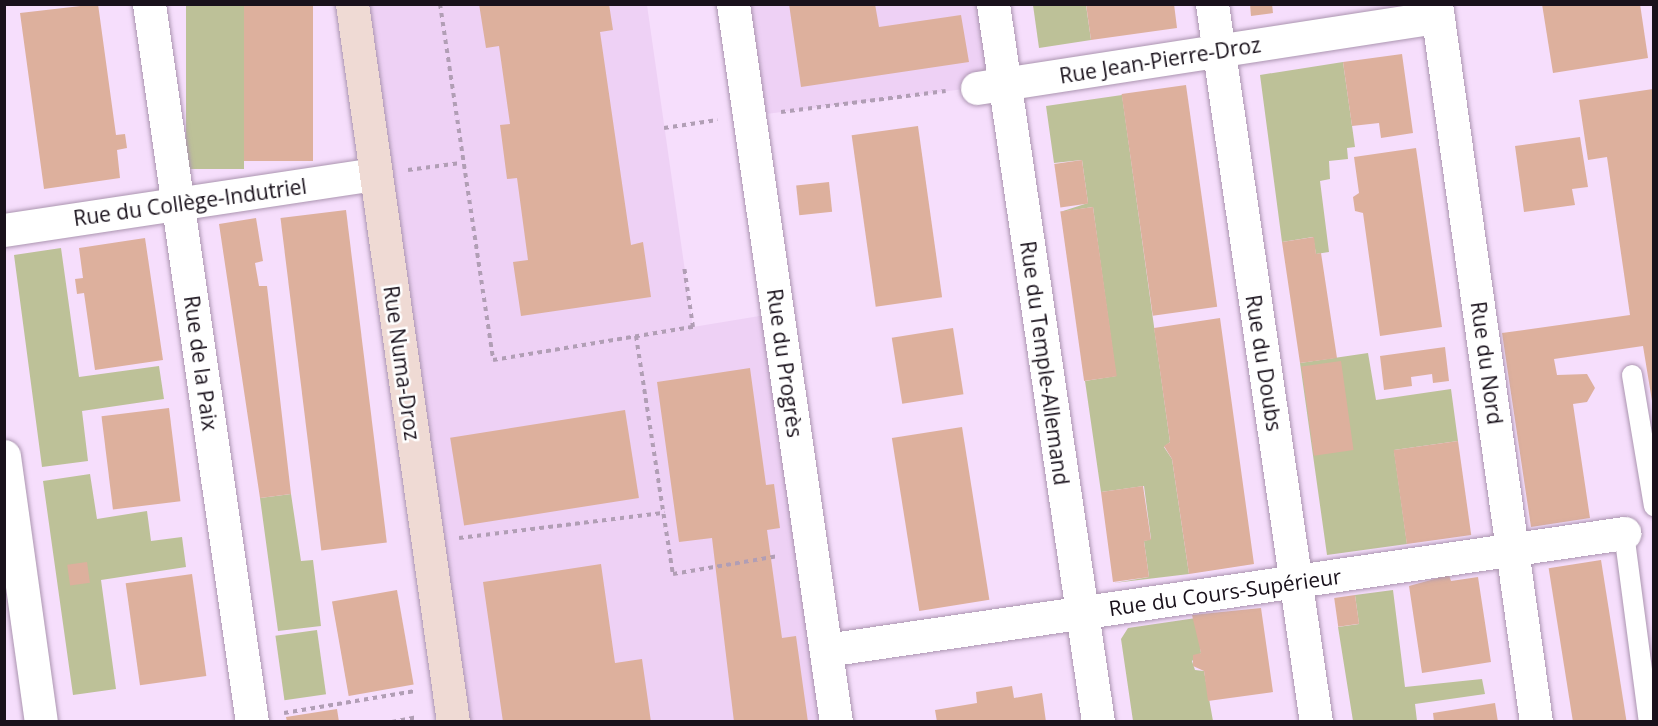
<!DOCTYPE html>
<html>
<head>
<meta charset="utf-8">
<style>
	body { margin:0 }
	#map { position:relative; width:1658px; height:726px; overflow:hidden; background:#f6defc; font-family:"Open Sans",sans-serif }
	div>[style] { position:absolute }
	[style*='--x'] { left:calc(var(--x)*1px); top:calc(var(--y)*1px); width:calc(var(--w)*1px); rotate:calc(var(--a)*1deg) }
	.built>* { inset:0; background:#eed1f5 }
	.green>* { inset:0; background:#bdc198; transform-origin:0 0 }
	.building>* { inset:0; background:#ddb09d; transform-origin:0 0 }
	.path>* { height:4px; margin-top:-2px; transform-origin:0; background:repeating-linear-gradient(90deg,#b19eb5 0 4.5px,transparent 0 9px) }
	.roads { filter:drop-shadow(0 0 2px #ab95b0) drop-shadow(0 0 2px #ab95b0) }
	.lane>* { height:20px; margin:-10px; padding:0 10px; transform-origin:10px; border-radius:10px; background:#fff }
	.street>* { height:33px; margin:-16.5px; padding:0 16.5px; transform-origin:16.5px; border-radius:16.5px; background:#fff }
	.secondary>* { height:33px; margin:-16.5px; padding:0 16.5px; transform-origin:16.5px; border-radius:16.5px; background:#efdad4 }
	span { translate:-50% -50%; white-space:nowrap; text-align:center; line-height:1.15; -webkit-text-stroke:5px #fff; paint-order:stroke }
	.street-label { font-size:21px; color:#19111b }
	.frame { position:absolute; inset:0; border:6px solid #19111b; pointer-events:none }
</style>
</head>
<body>
<div id="map">
	<div class="built">
		<div style="clip-path:polygon(352px 5px,647px 5px,693px 327px,778px 313px,835px 721px,453px 721px)"></div>
		<div style="clip-path:polygon(733px 5px,993px 5px,1004px 84px,750px 116px)"></div>
	</div>
	<div class="green">
		<div style="left:186px;top:5px;width:58px;height:164px"></div>
		<div style="clip-path:polygon(1033px 5px,1086px 5px,1091px 40px,1039px 48px)"></div>
		<div style="clip-path:polygon(1343px 62px,1355px 147px,1347px 148px,1348px 159px,1329px 161px,1330px 179px,1320px 181px,1329px 252px,1316px 254px,1313px 237px,1282px 242px,1260px 75px)"></div>
		<div style="clip-path:polygon(1122px 95px,1170px 442px,1164px 447px,1172px 459px,1189px 574px,1114px 583px,1149px 577px,1144px 541px,1151px 539px,1144px 486px,1101px 492px,1085px 381px,1116px 376px,1099px 252px,1093px 207px,1060px 212px,1088px 203px,1082px 160px,1054px 163px,1046px 106px)"></div>
		<div style="clip-path:polygon(61px 248px,79px 377px,159px 366px,164px 399px,82px 411px,88px 461px,42px 467px,14px 255px)"></div>
		<div style="clip-path:polygon(1368px 353px,1376px 400px,1451px 389px,1458px 441px,1394px 450px,1407px 544px,1327px 555px,1300px 363px)"></div>
		<div style="clip-path:polygon(90px 474px,97px 519px,147px 511px,151px 541px,182px 537px,186px 567px,101px 580px,116px 689px,73px 695px,43px 481px)"></div>
		<div style="clip-path:polygon(291px 494px,301px 561px,313px 560px,321px 626px,278px 631px,260px 498px)"></div>
		<div style="clip-path:polygon(1393px 590px,1405px 687px,1482px 679px,1485px 694px,1415px 704px,1417px 721px,1353px 721px,1338px 627px,1359px 624px,1355px 595px)"></div>
		<div style="clip-path:polygon(1196px 618px,1201px 653px,1192px 661px,1195px 670px,1204px 671px,1213px 721px,1133px 721px,1121px 639px,1128px 628px)"></div>
		<div style="left:317px;top:630px;width:65px;height:42px;rotate:82deg"></div>
	</div>
	<div class="building">
		<div style="clip-path:polygon(98px 4px,116px 135px,125px 134px,127px 148px,117px 150px,120px 178px,44px 189px,20px 13px)"></div>
		<div style="left:244px;top:4px;width:69px;height:157px"></div>
		<div style="clip-path:polygon(479px 4px,609px 4px,613px 30px,600px 32px,631px 245px,643px 242px,651px 297px,521px 316px,513px 262px,528px 260px,517px 178px,507px 179px,500px 125px,510px 124px,499px 46px,486px 48px)"></div>
		<div style="clip-path:polygon(789px 4px,875px 4px,879px 27px,961px 15px,969px 62px,801px 87px)"></div>
		<div style="clip-path:polygon(1086px 4px,1174px 4px,1177px 28px,1091px 40px)"></div>
		<div style="clip-path:polygon(1250px 4px,1272px 4px,1273px 13px,1251px 16px)"></div>
		<div style="clip-path:polygon(1542px 4px,1640px 4px,1648px 58px,1553px 73px)"></div>
		<div style="clip-path:polygon(1402px 54px,1413px 133px,1381px 138px,1379px 123px,1352px 126px,1343px 62px)"></div>
		<div style="left:1186px;top:85px;width:224px;height:65px;rotate:82deg"></div>
		<div style="clip-path:polygon(1653px 89px,1653px 407px,1643px 346px,1554px 359px,1557px 375px,1587px 374px,1595px 388px,1587px 402px,1573px 404px,1590px 518px,1531px 527px,1502px 333px,1630px 315px,1607px 157px,1588px 160px,1579px 100px)"></div>
		<div style="left:918px;top:126px;width:173px;height:67px;rotate:82deg"></div>
		<div style="clip-path:polygon(1580px 137px,1588px 187px,1572px 189px,1575px 205px,1524px 212px,1515px 146px)"></div>
		<div style="clip-path:polygon(1416px 148px,1442px 327px,1380px 336px,1363px 213px,1355px 211px,1353px 197px,1359px 193px,1354px 157px)"></div>
		<div style="left:1082px;top:160px;width:44px;height:28px;rotate:82deg"></div>
		<div style="left:829px;top:182px;width:30px;height:33px;rotate:84deg"></div>
		<div style="left:1093px;top:207px;width:171px;height:33px;rotate:82deg"></div>
		<div style="left:346px;top:210px;width:335px;height:66px;rotate:83deg"></div>
		<div style="clip-path:polygon(256px 218px,263px 261px,255px 263px,259px 286px,267px 286px,291px 494px,260px 498px,219px 224px)"></div>
		<div style="clip-path:polygon(1314px 237px,1316px 254px,1321px 253px,1337px 358px,1300px 363px,1282px 242px)"></div>
		<div style="clip-path:polygon(145px 238px,163px 360px,95px 370px,84px 293px,77px 294px,75px 279px,83px 278px,79px 248px)"></div>
		<div style="clip-path:polygon(1220px 318px,1254px 564px,1189px 574px,1172px 459px,1164px 446px,1170px 442px,1154px 328px)"></div>
		<div style="left:953px;top:328px;width:67px;height:62px;rotate:81deg"></div>
		<div style="clip-path:polygon(1445px 347px,1449px 381px,1433px 383px,1432px 374px,1411px 377px,1412px 386px,1384px 390px,1380px 356px)"></div>
		<div style="left:1341px;top:361px;width:90px;height:40px;rotate:82deg"></div>
		<div style="clip-path:polygon(750px 368px,766px 485px,774px 484px,780px 528px,767px 530px,782px 638px,796px 636px,808px 722px,734px 722px,712px 538px,679px 542px,657px 382px)"></div>
		<div style="left:169px;top:408px;width:94px;height:68px;rotate:83deg"></div>
		<div style="left:625px;top:410px;width:89px;height:177px;rotate:81deg"></div>
		<div style="left:962px;top:427px;width:175px;height:71px;rotate:81deg"></div>
		<div style="left:1458px;top:441px;width:95px;height:65px;rotate:82deg"></div>
		<div style="clip-path:polygon(1143px 486px,1151px 540px,1144px 541px,1149px 577px,1113px 582px,1101px 492px)"></div>
		<div style="left:1601px;top:560px;width:164px;height:53px;rotate:81deg"></div>
		<div style="left:87px;top:562px;width:21px;height:20px;rotate:82deg"></div>
		<div style="clip-path:polygon(601px 564px,615px 663px,642px 659px,651px 722px,503px 722px,483px 582px)"></div>
		<div style="left:192px;top:574px;width:103px;height:67px;rotate:82deg"></div>
		<div style="clip-path:polygon(1449px 575px,1451px 581px,1478px 577px,1491px 662px,1422px 673px,1409px 586px)"></div>
		<div style="left:397px;top:590px;width:96px;height:66px;rotate:80deg"></div>
		<div style="left:1355px;top:595px;width:29px;height:21px;rotate:82deg"></div>
		<div style="clip-path:polygon(1261px 608px,1273px 692px,1208px 701px,1204px 671px,1193px 666px,1193px 655px,1201px 653px,1192px 615px)"></div>
		<div style="clip-path:polygon(1012px 686px,1014px 698px,1042px 693px,1046px 722px,937px 722px,935px 710px,977px 703px,976px 692px)"></div>
		<div style="clip-path:polygon(1495px 703px,1498px 722px,1434px 722px,1433px 713px)"></div>
		<div style="clip-path:polygon(337px 709px,339px 722px,287px 722px,286px 717px)"></div>
	</div>
	<div class="path">
		<div style="--x:440;--y:4;--w:360;--a:81.5"></div>
		<div style="--x:493;--y:360;--w:203;--a:-9.4"></div>
		<div style="--x:693;--y:327;--w:62;--a:-98.4"></div>
		<div style="--x:781;--y:112;--w:166;--a:-7.3"></div>
		<div style="--x:664;--y:128;--w:54;--a:-8.6"></div>
		<div style="--x:408;--y:170;--w:53;--a:-7.5"></div>
		<div style="--x:636;--y:336;--w:241;--a:81.2"></div>
		<div style="--x:673;--y:574;--w:107;--a:-9.7"></div>
		<div style="--x:459;--y:538;--w:207;--a:-7"></div>
		<div style="--x:284;--y:713;--w:133;--a:-9.5"></div>
		<div style="--x:392;--y:722;--w:26;--a:-11"></div>
	</div>
	<div class="roads">
		<div class="lane">
			<div style="--x:1632;--y:375;--w:133;--a:80.5"></div>
			<div style="--x:1624;--y:533;--w:191;--a:82.5"></div>
		</div>
		<div class="street">
			<div style="--x:149;--y:4;--w:725;--a:81.84"></div>
			<div style="--x:733;--y:4;--w:725;--a:81.84"></div>
			<div style="--x:993;--y:4;--w:726;--a:81.68"></div>
			<div style="--x:1212;--y:4;--w:725;--a:81.76"></div>
			<div style="--x:1436;--y:4;--w:725;--a:82.07"></div>
			<div style="--x:977;--y:88;--w:466;--a:-8.8"></div>
			<div style="--x:4;--y:230;--w:375;--a:-8.6"></div>
			<div style="--x:4;--y:456;--w:269;--a:82.1"></div>
			<div style="--x:826;--y:650;--w:807;--a:-8.34"></div>
		</div>
		<div class="secondary">
			<div style="--x:352;--y:4;--w:725;--a:81.99"></div>
		</div>
	</div>
	<div class="street-label">
		<span style="left:1160px;top:60px;rotate:-9deg">Rue Jean-Pierre-Droz</span>
		<span style="left:190px;top:202px;rotate:-8deg">Rue du Collège-Indutriel</span>
		<span style="left:201px;top:363px;rotate:82deg">Rue de la Paix</span>
		<span style="left:402px;top:363px;rotate:82deg">Rue Numa-Droz</span>
		<span style="left:785px;top:363px;rotate:82deg">Rue du Progrès</span>
		<span style="left:1045px;top:363px;rotate:82deg">Rue du Temple-Allemand</span>
		<span style="left:1264px;top:363px;rotate:81deg">Rue du Doubs</span>
		<span style="left:1487px;top:363px;rotate:82deg">Rue du Nord</span>
		<span style="left:1225px;top:592px;rotate:-8deg">Rue du Cours-Supérieur</span>
	</div>
	<div class="frame"></div>
</div>
</body>
</html>
